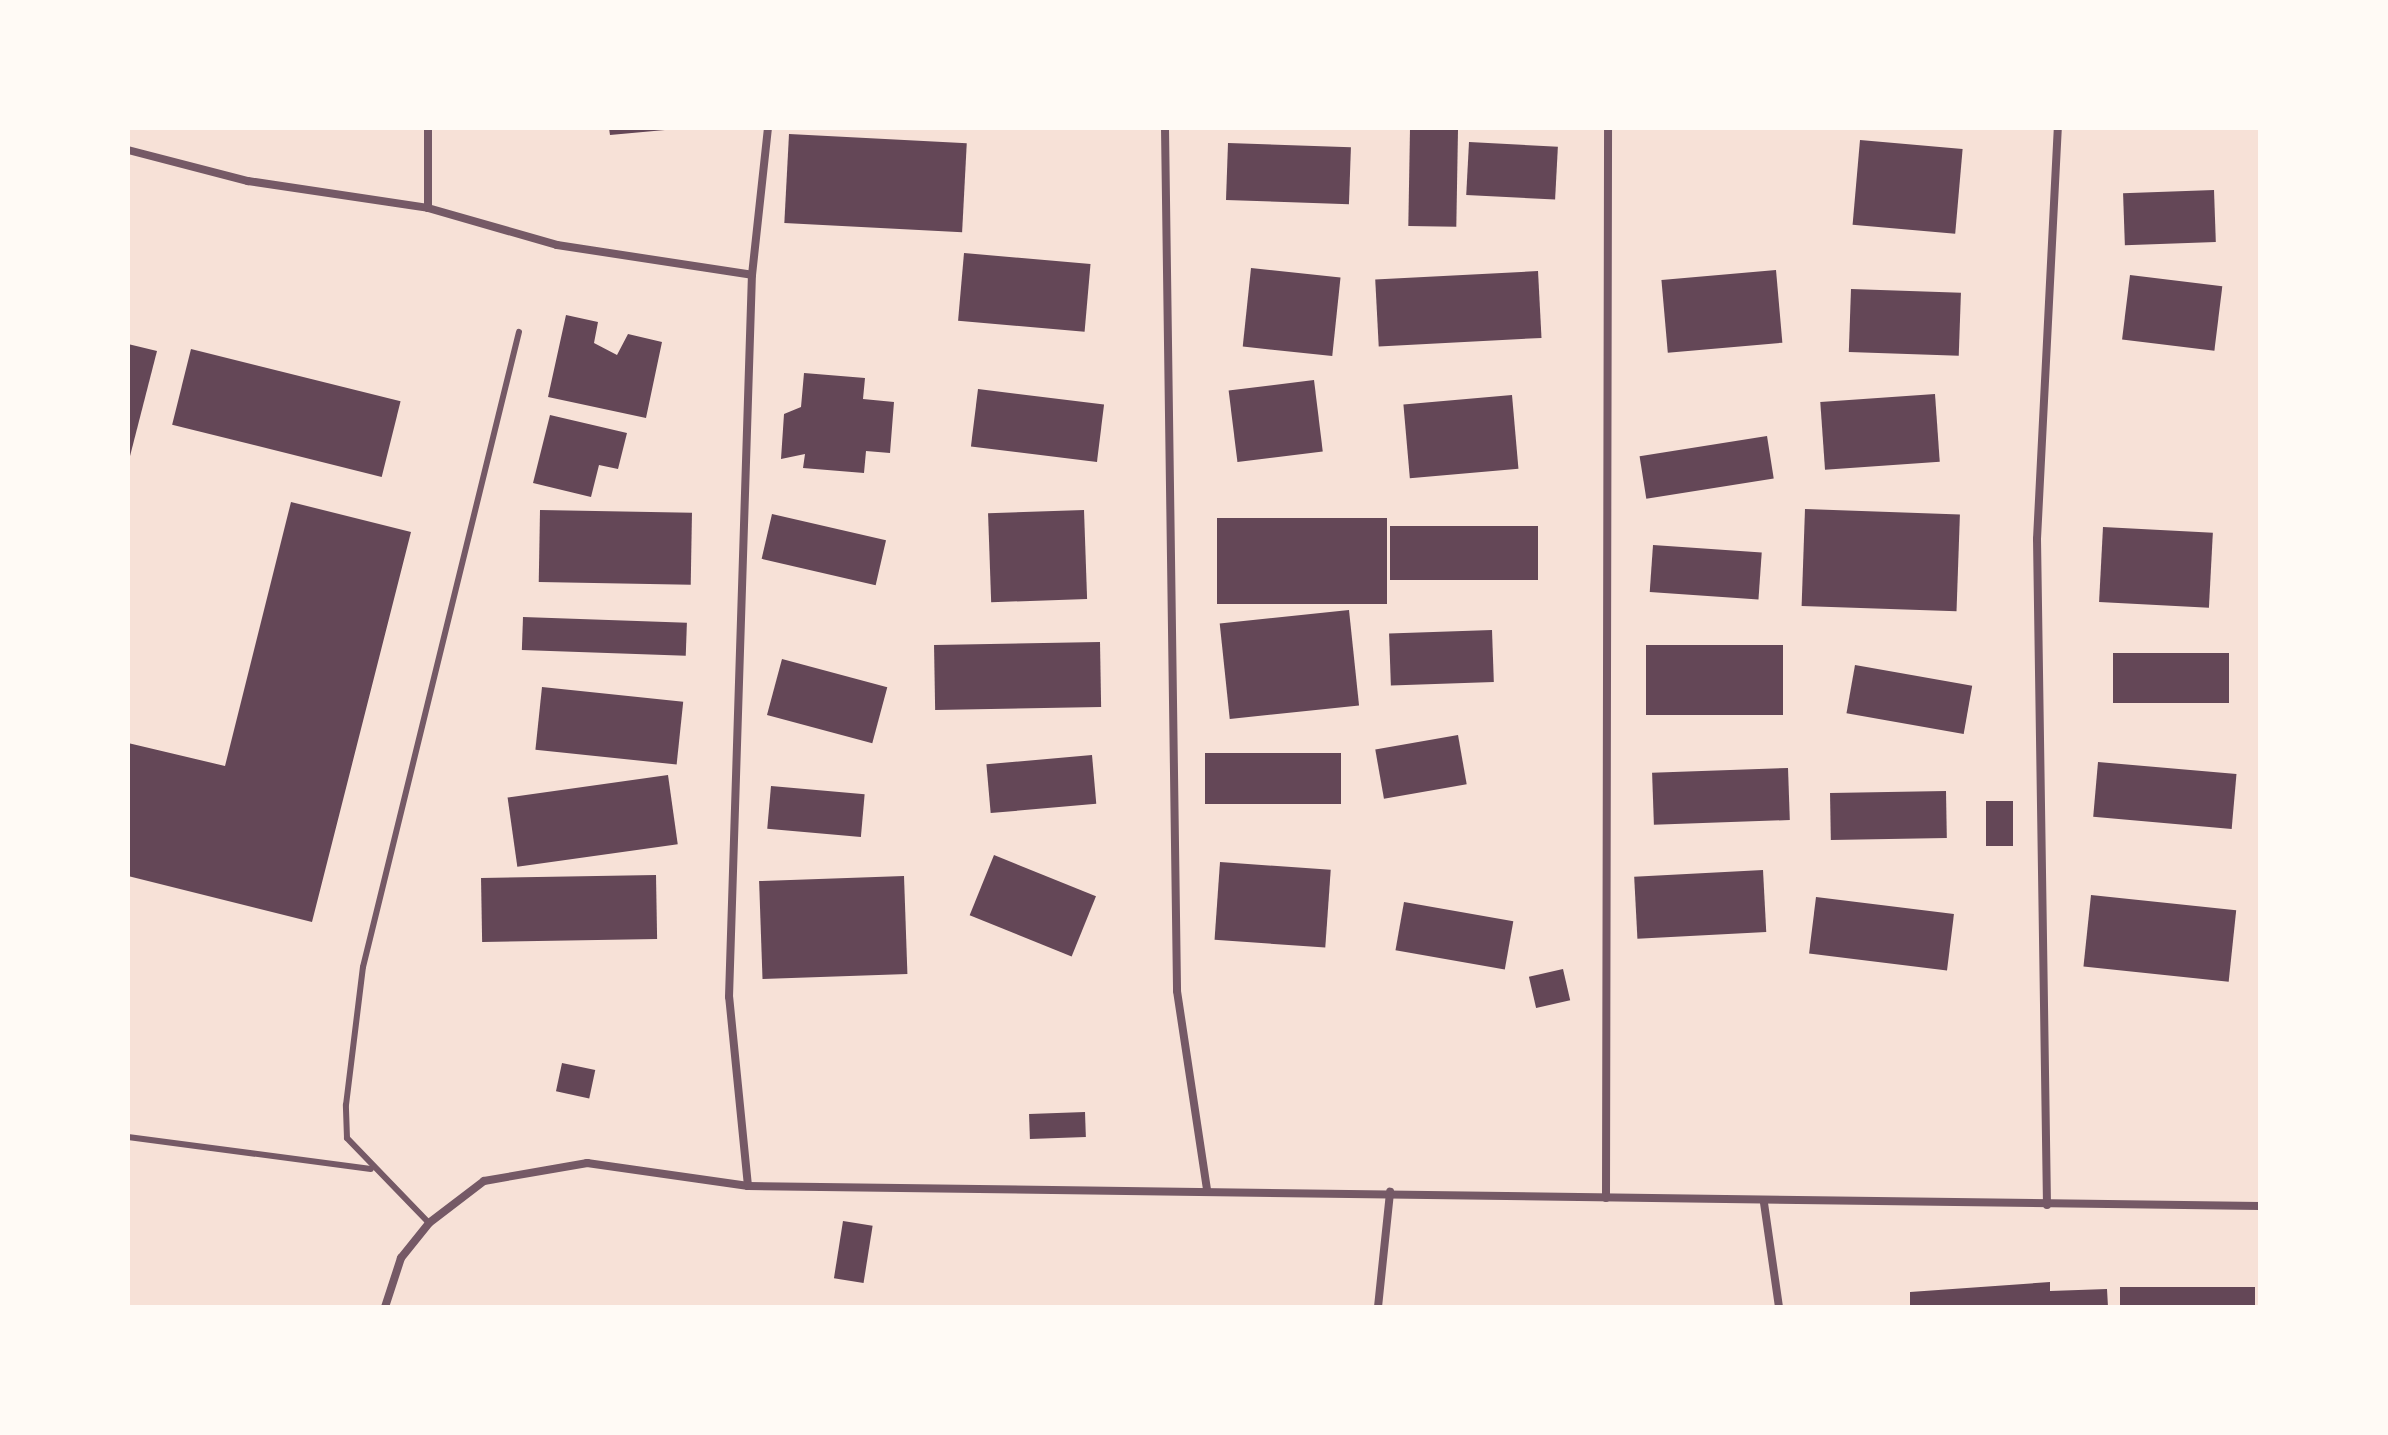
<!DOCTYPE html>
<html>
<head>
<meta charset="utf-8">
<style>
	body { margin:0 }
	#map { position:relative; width:2388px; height:1435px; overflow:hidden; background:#f7e1d7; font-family:"Source Sans 3",sans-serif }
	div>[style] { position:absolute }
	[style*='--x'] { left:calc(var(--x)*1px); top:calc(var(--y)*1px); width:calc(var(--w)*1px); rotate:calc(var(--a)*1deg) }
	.building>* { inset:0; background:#644757; transform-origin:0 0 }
	.service>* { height:6px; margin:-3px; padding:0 3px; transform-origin:3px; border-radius:3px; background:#755966 }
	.minor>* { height:8px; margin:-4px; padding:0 4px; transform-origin:4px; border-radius:4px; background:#755966 }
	span { translate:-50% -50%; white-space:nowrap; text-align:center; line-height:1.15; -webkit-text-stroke:7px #fffaf5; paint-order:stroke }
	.frame { position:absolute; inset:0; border:130px solid #fffaf5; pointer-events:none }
</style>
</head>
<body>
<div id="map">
	<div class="building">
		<div style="clip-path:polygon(609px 128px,665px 128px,665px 130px,610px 135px)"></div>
		<div style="left:1410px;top:129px;width:48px;height:97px;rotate:1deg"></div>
		<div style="left:789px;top:134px;width:178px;height:89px;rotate:3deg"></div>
		<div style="left:1860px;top:140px;width:103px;height:85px;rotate:5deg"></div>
		<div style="left:1469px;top:142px;width:89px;height:53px;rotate:3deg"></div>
		<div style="left:1228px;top:143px;width:123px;height:57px;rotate:2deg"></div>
		<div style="left:2214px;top:190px;width:52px;height:91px;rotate:88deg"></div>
		<div style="left:964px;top:253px;width:127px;height:68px;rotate:5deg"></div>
		<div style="left:1251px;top:268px;width:90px;height:79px;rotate:6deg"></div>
		<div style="left:1776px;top:270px;width:73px;height:115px;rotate:85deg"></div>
		<div style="left:1538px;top:271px;width:67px;height:163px;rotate:87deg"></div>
		<div style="left:2130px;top:275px;width:93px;height:65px;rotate:7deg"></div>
		<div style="left:1851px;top:289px;width:110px;height:63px;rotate:2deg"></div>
		<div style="clip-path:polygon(566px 315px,598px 322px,594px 343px,617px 355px,628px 334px,662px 342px,646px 418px,548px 397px)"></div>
		<div style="clip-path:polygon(128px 344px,157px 351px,129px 460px,128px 460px)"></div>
		<div style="left:191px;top:349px;width:216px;height:78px;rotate:14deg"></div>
		<div style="clip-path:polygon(804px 373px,865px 378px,863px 399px,894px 402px,890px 453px,866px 451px,864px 473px,803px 468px,805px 454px,781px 459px,784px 414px,801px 407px)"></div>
		<div style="left:1314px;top:380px;width:72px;height:86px;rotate:83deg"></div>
		<div style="left:978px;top:389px;width:127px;height:58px;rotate:7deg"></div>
		<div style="left:1935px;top:394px;width:68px;height:115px;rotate:86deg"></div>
		<div style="left:1512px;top:395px;width:74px;height:109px;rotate:85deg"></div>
		<div style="clip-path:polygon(550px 415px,627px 433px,618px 469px,599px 465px,591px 497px,533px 483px)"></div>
		<div style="left:1767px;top:436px;width:43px;height:129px;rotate:81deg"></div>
		<div style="clip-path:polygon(291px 502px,411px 532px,312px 922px,128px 876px,128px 743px,225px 766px)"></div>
		<div style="left:1805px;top:509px;width:155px;height:97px;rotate:2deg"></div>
		<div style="left:540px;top:510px;width:152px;height:72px;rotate:1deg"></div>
		<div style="left:1084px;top:510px;width:89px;height:96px;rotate:88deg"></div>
		<div style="left:772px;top:514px;width:117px;height:46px;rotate:13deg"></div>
		<div style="left:1217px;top:518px;width:170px;height:86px"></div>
		<div style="left:1390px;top:526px;width:148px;height:54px"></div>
		<div style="left:2103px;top:527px;width:110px;height:75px;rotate:3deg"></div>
		<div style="left:1653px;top:545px;width:109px;height:47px;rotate:4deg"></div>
		<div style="left:1349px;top:610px;width:96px;height:130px;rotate:84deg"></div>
		<div style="left:523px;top:617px;width:164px;height:33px;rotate:2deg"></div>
		<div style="left:1492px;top:630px;width:52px;height:103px;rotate:88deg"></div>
		<div style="left:1100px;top:642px;width:65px;height:166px;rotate:89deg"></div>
		<div style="left:1646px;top:645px;width:137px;height:70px"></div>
		<div style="left:2113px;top:653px;width:116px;height:50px"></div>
		<div style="left:782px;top:659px;width:109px;height:58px;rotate:15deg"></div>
		<div style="left:1855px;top:665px;width:119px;height:49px;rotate:10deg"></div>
		<div style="left:542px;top:687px;width:142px;height:63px;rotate:6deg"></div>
		<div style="left:1458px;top:735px;width:50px;height:84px;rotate:80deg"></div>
		<div style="left:1205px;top:753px;width:136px;height:51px"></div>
		<div style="left:1092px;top:755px;width:49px;height:106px;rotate:85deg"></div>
		<div style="left:2098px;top:762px;width:139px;height:55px;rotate:5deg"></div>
		<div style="left:1788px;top:768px;width:52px;height:136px;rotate:88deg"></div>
		<div style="left:668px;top:775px;width:70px;height:162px;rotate:82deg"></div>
		<div style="left:771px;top:786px;width:94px;height:43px;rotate:5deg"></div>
		<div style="left:1946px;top:791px;width:47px;height:116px;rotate:89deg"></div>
		<div style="left:1986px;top:801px;width:27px;height:45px"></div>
		<div style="left:994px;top:855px;width:110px;height:65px;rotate:22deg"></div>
		<div style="left:1220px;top:862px;width:111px;height:78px;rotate:4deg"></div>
		<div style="left:1763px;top:870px;width:62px;height:129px;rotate:87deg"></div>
		<div style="left:656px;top:875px;width:64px;height:175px;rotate:89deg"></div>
		<div style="left:904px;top:876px;width:98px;height:145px;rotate:88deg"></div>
		<div style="left:2091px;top:895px;width:146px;height:72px;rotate:6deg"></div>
		<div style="left:1816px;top:897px;width:139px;height:57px;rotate:7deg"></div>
		<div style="left:1404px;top:902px;width:111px;height:49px;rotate:10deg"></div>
		<div style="left:1563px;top:969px;width:32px;height:35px;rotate:77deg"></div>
		<div style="left:562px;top:1063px;width:34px;height:29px;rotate:12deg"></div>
		<div style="left:1085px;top:1112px;width:25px;height:56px;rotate:88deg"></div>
		<div style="left:843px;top:1221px;width:30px;height:58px;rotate:9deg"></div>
		<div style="clip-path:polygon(2050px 1282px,2050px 1291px,2107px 1289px,2108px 1307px,1910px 1307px,1910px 1292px)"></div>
		<div style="left:2255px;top:1287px;width:20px;height:135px;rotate:90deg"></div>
	</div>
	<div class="service">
		<div style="--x:128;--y:1137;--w:245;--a:7.5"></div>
		<div style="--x:429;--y:1223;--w:118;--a:-134"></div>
		<div style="--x:347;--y:1138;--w:33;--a:-92"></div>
		<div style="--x:346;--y:1105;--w:139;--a:-83"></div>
		<div style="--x:363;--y:967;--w:654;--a:-76.2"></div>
	</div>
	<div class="minor">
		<div style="--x:1165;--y:128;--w:863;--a:89.2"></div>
		<div style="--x:1177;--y:991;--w:201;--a:81.4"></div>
		<div style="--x:128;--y:150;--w:124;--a:14.5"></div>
		<div style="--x:248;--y:181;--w:182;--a:8.5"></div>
		<div style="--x:428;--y:208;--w:134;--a:16"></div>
		<div style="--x:557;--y:245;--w:197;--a:8.7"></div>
		<div style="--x:428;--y:208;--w:80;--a:-90"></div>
		<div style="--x:748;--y:1186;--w:190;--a:-95.7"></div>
		<div style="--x:729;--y:997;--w:722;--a:-88.18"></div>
		<div style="--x:752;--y:275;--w:148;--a:-83.8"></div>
		<div style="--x:1606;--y:1198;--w:1070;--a:-89.89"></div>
		<div style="--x:1764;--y:1203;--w:105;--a:81.8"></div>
		<div style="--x:2047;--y:1205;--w:666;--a:-90.86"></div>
		<div style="--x:2037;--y:539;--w:412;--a:-87.1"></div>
		<div style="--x:385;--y:1307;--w:52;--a:-71.9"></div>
		<div style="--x:401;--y:1258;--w:45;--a:-51.3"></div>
		<div style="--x:429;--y:1223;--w:69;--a:-37.4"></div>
		<div style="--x:484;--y:1181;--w:105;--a:-9.9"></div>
		<div style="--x:587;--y:1163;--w:163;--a:8.1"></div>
		<div style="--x:748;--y:1186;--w:1512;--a:0.76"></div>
		<div style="--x:1378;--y:1307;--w:116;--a:-84"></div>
	</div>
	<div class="frame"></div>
</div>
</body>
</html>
